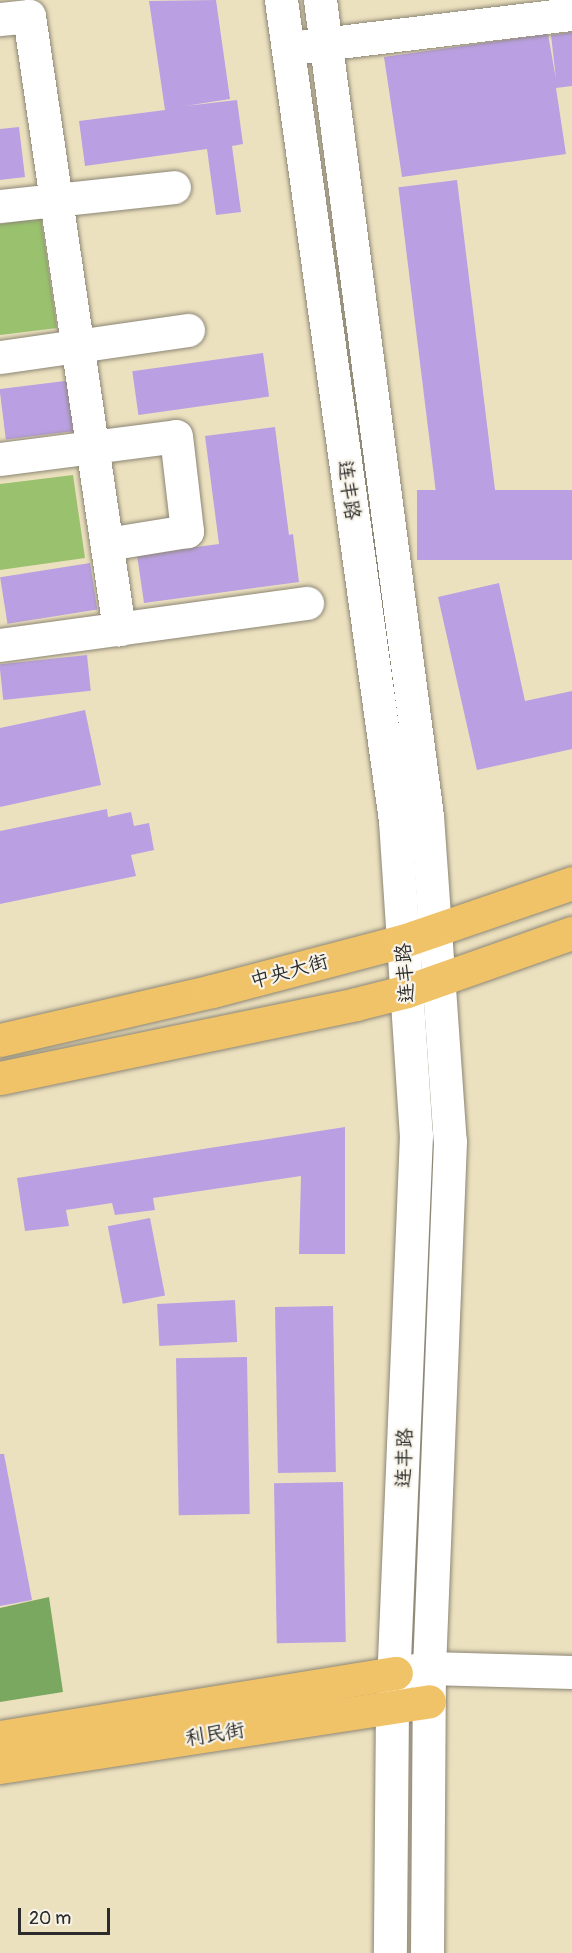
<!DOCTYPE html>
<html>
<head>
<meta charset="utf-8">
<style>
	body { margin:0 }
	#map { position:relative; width:572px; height:1953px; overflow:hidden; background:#ece1bf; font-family:Pangolin,"LXGW WenKai TC",sans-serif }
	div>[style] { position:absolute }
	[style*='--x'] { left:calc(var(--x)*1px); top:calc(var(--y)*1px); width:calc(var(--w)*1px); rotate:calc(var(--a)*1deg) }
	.green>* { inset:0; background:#9ac26e }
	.forest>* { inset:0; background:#7ba861 }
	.building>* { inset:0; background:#baa0e3; transform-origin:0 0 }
	.roads { filter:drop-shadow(0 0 2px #8c8675) drop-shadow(0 0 2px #8c8675) }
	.minor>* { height:33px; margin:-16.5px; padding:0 16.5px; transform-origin:16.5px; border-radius:16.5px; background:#fff }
	.major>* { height:33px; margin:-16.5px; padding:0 16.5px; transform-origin:16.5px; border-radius:16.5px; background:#f1c369 }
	span { translate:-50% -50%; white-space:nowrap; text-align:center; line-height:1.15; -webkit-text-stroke:4.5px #f7f3e8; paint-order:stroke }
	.street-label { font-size:20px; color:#2b2b2b }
	.scale { position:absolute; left:18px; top:1908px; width:92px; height:27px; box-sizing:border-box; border:3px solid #2b2b2b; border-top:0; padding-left:8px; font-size:18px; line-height:21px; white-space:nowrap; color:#2b2b2b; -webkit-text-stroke:4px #f7f3e8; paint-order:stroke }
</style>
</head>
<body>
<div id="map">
	<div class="green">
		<div style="clip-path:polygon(41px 218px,57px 328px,0 335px,0 224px)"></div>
		<div style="clip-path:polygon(73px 475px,85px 558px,0 570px,0 484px)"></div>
	</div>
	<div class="forest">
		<div style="clip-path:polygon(49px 1597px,63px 1692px,0 1702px,0 1608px)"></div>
	</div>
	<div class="building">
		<div style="clip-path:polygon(216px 0,230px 99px,185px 106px,237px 100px,243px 144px,232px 146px,241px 212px,216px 215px,207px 149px,85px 166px,79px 121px,165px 110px,149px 1px)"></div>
		<div style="clip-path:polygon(572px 32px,572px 86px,556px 88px,566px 154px,402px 177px,384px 57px,548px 34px,556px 79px,551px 35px)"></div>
		<div style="clip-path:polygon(19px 127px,25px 177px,0 180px,0 129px)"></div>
		<div style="left:457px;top:180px;width:315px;height:59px;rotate:83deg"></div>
		<div style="left:263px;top:353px;width:44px;height:132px;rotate:82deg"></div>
		<div style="left:81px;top:379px;width:51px;height:82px;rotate:83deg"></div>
		<div style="clip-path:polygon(275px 427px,289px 535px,293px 534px,299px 582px,144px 603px,137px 555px,219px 544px,205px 436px)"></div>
		<div style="left:572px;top:490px;width:70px;height:155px;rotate:90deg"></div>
		<div style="left:90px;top:563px;width:47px;height:91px;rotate:81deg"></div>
		<div style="clip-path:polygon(499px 583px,525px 701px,572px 691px,572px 749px,477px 770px,438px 597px)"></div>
		<div style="left:87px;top:655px;width:36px;height:88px;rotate:84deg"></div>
		<div style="clip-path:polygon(85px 710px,101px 785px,0 807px,0 728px)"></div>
		<div style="clip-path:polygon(107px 809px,108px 817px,131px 812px,134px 826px,149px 823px,154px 850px,131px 855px,136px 876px,0 904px,0 831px)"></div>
		<div style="clip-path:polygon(345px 1127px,345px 1254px,299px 1254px,301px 1176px,153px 1198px,155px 1210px,115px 1215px,112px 1203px,66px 1210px,69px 1226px,25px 1231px,17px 1178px)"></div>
		<div style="left:150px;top:1218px;width:79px;height:43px;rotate:79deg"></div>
		<div style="left:235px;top:1300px;width:42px;height:78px;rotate:87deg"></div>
		<div style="left:333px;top:1306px;width:166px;height:58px;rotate:89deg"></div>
		<div style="left:247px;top:1357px;width:157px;height:71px;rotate:89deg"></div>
		<div style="clip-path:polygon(0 1454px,4px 1454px,32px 1600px,0 1606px)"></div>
		<div style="left:343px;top:1482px;width:160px;height:69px;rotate:89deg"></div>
	</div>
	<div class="roads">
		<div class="minor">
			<div style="--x:281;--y:0;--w:829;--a:82.09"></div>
			<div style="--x:395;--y:821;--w:315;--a:86.2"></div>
			<div style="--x:416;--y:1135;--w:573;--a:92.4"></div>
			<div style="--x:392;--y:1707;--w:246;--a:90.5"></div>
			<div style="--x:320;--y:0;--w:823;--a:82.53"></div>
			<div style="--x:427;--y:816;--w:326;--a:86"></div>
			<div style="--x:450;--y:1141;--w:527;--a:92.28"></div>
			<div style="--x:429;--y:1668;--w:285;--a:90.4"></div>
			<div style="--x:0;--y:19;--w:29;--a:-6"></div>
			<div style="--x:29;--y:16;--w:620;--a:81.65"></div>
			<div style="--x:306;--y:46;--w:268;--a:-6.9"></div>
			<div style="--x:0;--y:206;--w:175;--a:-6.2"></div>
			<div style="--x:0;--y:357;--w:190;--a:-8.2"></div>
			<div style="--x:0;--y:459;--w:177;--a:-7.4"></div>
			<div style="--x:176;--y:436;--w:96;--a:83.4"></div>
			<div style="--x:187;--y:531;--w:81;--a:170.8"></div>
			<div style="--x:0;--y:645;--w:310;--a:-7.8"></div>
			<div style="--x:409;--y:1671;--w:20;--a:-9"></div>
			<div style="--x:429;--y:1668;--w:143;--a:1.6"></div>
		</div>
		<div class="major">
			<div style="--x:0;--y:1040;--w:218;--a:-13"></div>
			<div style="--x:212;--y:991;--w:197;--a:-14.7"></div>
			<div style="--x:403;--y:941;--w:179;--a:-18.9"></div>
			<div style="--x:0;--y:1078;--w:364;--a:-11.7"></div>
			<div style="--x:356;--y:1004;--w:53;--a:-14.3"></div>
			<div style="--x:407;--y:991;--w:175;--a:-19.4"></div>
			<div style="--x:0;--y:1737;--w:401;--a:-9.2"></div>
			<div style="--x:0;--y:1767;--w:434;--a:-8.7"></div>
		</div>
	</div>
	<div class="street-label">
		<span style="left:349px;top:490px;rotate:82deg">连丰路</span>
		<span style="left:289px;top:971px;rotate:-15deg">中央大街</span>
		<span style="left:405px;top:973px;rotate:-94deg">连丰路</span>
		<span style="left:404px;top:1458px;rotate:-88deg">连丰路</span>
		<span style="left:215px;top:1734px;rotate:-9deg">利民街</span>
	</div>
	<div class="scale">20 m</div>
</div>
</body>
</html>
